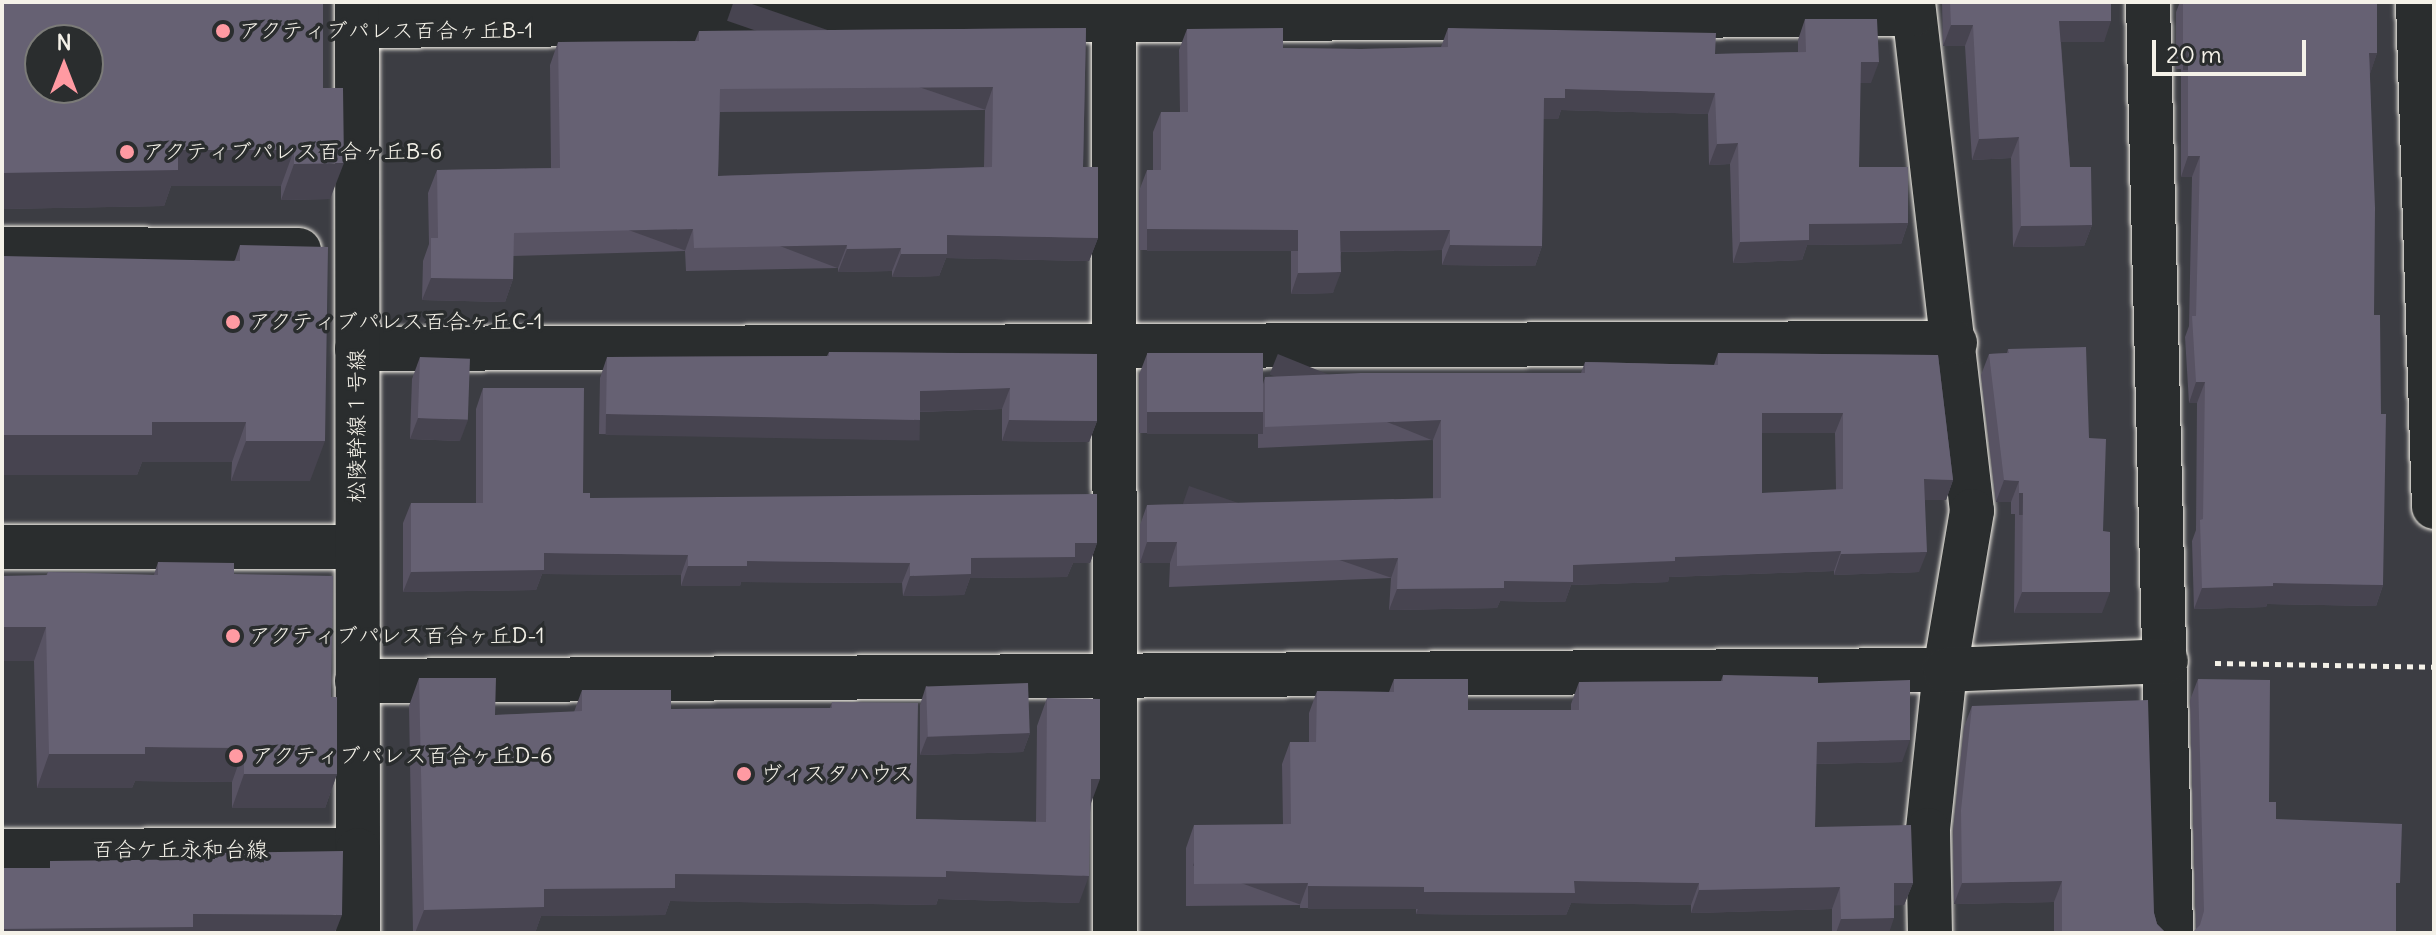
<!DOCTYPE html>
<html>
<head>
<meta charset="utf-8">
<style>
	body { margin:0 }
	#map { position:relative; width:2436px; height:935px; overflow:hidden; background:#3c3d43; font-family:Delius,"Klee One",sans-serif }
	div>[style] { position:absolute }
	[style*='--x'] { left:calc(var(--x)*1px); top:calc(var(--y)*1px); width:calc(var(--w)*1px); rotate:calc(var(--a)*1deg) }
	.path>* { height:5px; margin-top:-2.5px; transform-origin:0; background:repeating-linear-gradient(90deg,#f4f1e8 0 6px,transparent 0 12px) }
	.roads { filter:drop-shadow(0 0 2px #f4f1e8) drop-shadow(0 0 2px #f4f1e8) }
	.street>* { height:44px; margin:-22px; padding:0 22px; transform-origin:22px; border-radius:22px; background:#2a2d2e }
	.secondary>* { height:44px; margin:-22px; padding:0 22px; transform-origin:22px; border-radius:22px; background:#2a2d2e }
	.wall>* { inset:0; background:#585363 }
	.shaded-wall>* { inset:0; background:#474450; transform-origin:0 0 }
	.building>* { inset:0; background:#666173; transform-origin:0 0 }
	.dots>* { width:22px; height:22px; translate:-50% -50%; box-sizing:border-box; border:4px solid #2a2d2e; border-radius:50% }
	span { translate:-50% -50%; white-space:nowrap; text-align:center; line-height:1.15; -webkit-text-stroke:7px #2a2d2e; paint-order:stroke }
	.poi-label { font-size:22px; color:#f4f1e8 }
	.left { translate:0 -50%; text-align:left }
	.street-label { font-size:22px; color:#f4f1e8 }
	.frame { position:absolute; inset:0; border:4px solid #f4f1e8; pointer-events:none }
	.north { position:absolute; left:24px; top:24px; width:80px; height:80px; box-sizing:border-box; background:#2a2d2e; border:2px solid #7b7b78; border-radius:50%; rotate:0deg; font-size:22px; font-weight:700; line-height:32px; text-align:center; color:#f4f1e8 }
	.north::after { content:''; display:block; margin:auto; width:28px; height:36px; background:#ff9aa2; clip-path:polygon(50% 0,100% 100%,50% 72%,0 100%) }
	.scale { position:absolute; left:2152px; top:40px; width:154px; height:36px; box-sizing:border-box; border:4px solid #f4f1e8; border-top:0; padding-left:10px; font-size:24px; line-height:28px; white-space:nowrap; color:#f4f1e8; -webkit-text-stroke:6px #2a2d2e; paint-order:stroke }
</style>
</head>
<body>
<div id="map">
	<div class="path">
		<div style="--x:2215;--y:663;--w:219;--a:1"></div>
	</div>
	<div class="roads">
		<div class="street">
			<div style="--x:1114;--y:2;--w:931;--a:89.94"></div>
			<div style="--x:1913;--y:2;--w:512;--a:83.39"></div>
			<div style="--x:1972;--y:511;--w:161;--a:99.6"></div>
			<div style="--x:1945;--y:670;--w:161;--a:96.1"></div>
			<div style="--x:1928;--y:830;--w:103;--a:88.9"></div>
			<div style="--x:2148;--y:2;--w:931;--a:88.58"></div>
			<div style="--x:2418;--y:2;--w:505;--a:88.19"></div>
			<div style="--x:357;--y:26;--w:1557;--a:-0.44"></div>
			<div style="--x:2;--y:249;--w:297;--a:0.2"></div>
			<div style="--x:357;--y:349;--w:1598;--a:-0.22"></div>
			<div style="--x:2;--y:547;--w:355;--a:0"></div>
			<div style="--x:357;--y:681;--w:1588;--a:-0.4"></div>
			<div style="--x:1945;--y:670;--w:221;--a:-2.3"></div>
			<div style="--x:2;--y:851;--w:356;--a:-0.2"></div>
			<div style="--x:358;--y:850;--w:848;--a:-90.07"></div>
		</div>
		<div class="secondary">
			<div style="--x:358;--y:850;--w:83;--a:90"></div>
		</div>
	</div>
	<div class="wall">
		<div style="clip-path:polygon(2px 2px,323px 88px,330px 199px,281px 200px,281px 186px,171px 186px,164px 206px,2px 209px)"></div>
		<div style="clip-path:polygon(1942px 2px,2111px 2px,2104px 42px,2061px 42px,2070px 167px,2092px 225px,2084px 246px,2013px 247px,2011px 158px,1972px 160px,1965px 46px,1943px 46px)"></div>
		<div style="clip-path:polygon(2180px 2px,2377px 2px,2377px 53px,2370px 73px,2374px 315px,2383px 585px,2376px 606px,2267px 604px,2266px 607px,2194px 609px,2192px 541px,2196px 530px,2197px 403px,2189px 403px,2185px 337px,2189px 326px,2192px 177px,2181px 177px,2181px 69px,2176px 69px,2176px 12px)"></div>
		<div style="clip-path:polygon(1805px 19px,1871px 83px,1860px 83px,1859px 167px,1908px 223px,1901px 244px,1807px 245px,1802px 260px,1733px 263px,1730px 164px,1709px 165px,1708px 114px,1561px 110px,1558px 119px,1543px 119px,1542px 246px,1535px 266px,1442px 265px,1442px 250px,1341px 252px,1333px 293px,1291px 294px,1291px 251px,1139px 250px,1139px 191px,1147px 170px,1153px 170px,1153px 132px,1161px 112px,1180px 112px,1179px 50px,1187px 29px,1283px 48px,1361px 49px,1441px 47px,1448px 28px,1715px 54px,1798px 52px,1798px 40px)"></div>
		<div style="clip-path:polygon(evenodd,1086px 28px,1083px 167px,1098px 238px,1089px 261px,946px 258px,939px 276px,892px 277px,892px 271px,838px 272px,838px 268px,686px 271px,685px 251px,513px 256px,513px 279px,505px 302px,422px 300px,423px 261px,429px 244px,428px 193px,437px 170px,551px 168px,550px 65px,558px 42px,695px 41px,699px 31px,1086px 28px,985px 110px,984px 167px,718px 176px,720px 112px,985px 110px)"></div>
		<div style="clip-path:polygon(240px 245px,310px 481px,231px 481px,232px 462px,142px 462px,137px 475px,2px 475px,235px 260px)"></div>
		<div style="clip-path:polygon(2008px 349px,2089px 438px,2103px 531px,2102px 613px,2014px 613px,2015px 514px,2011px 514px,2011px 502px,1996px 502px,1981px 375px,1989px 354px,2007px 353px)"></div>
		<div style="clip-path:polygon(829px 352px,1097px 354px,1097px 421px,1089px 442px,1002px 441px,1002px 409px,920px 412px,913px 440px,599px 434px,600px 378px,607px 357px,827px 356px)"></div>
		<div style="clip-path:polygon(evenodd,1718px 353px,1938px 355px,1953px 480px,1946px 500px,1925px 500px,1919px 572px,1834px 575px,1834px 571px,1669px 577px,1668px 582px,1571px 585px,1565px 602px,1500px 601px,1497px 608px,1389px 610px,1391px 578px,1169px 587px,1170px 563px,1140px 563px,1140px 525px,1147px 505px,1433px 499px,1433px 440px,1258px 448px,1258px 426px,1255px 433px,1139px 433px,1139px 375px,1147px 354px,1263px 384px,1265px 377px,1581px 373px,1585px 362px,1714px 365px,1718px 353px,1762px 433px,1835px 433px,1836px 490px,1762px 493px,1762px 433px)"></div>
		<div style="clip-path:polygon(420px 357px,460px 441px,410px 439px,412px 379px)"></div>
		<div style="clip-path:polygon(483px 388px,583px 493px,590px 498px,1097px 543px,1090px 563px,1073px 563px,1067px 577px,970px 578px,964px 595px,903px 596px,902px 583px,741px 582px,740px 586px,681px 586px,681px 575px,542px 574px,536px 590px,403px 592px,403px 523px,411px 503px,476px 503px,476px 409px)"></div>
		<div style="clip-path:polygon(158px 562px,234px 574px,331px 697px,337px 774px,325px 808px,232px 808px,232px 782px,135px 781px,132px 788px,37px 788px,34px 661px,2px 661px,48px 572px,154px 575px)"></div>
		<div style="clip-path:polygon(1723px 675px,1818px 683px,1902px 762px,1816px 764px,1815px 827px,1913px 883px,1904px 905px,1894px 905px,1889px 933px,1832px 933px,1832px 909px,1691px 913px,1691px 905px,1571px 903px,1566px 915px,1416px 914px,1416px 909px,1300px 908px,1300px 905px,1186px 906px,1186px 848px,1194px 825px,1283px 825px,1282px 764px,1290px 742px,1309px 742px,1309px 713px,1317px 691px,1389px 692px,1394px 679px,1468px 710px,1571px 710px,1571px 704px,1579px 682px,1721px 681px)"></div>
		<div style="clip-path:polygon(419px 678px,495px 715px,574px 712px,582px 690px,671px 709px,830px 708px,832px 702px,916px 819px,1036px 822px,1037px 726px,1047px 698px,1091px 804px,1079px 903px,938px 899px,936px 905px,670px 901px,665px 915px,541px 916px,535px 933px,413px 933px,409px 706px)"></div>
		<div style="clip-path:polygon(2198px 679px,2269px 802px,2276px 819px,2396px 892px,2196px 929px,2190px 700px)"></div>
		<div style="clip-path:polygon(926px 686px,1030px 733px,1023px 752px,920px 755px,920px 705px)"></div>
		<div style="clip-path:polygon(1972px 706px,2154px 913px,2157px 924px,2166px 933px,2054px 933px,2054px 902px,1954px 904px,1953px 831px,1964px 727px)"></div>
	</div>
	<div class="shaded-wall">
		<div style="clip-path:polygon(2059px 21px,2111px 21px,2104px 42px,2052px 42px)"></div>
		<div style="clip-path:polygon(1951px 25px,1973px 25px,1965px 46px,1943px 46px)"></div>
		<div style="left:2183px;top:48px;width:5px;height:22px"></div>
		<div style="clip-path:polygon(2369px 53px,2377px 53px,2370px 74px)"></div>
		<div style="clip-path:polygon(1861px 62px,1879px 62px,1871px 83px,1853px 83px)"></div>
		<div style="left:993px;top:87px;width:24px;height:273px;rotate:109deg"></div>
		<div style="clip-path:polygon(1565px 89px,1715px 93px,1708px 114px,1561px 110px,1558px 119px,1536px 119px,1544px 98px)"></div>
		<div style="clip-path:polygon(2019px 137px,2011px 158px,1972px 160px,1979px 139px)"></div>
		<div style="clip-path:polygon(1738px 143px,1730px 164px,1709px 165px,1717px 144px)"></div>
		<div style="clip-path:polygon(178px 150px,294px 150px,281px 186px,171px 186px,164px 206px,2px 209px,2px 173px)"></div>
		<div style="clip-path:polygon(2188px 156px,2200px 156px,2192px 177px,2181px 177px)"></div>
		<div style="clip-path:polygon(344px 163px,330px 199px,281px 200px,294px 164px)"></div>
		<div style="clip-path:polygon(1908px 223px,1901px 244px,1807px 245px,1802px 260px,1733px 263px,1740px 242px,1809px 224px)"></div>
		<div style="clip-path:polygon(2092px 225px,2084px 246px,2013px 247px,2021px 226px)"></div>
		<div style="left:693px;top:229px;width:23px;height:179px;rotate:110deg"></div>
		<div style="left:1147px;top:229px;width:151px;height:22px"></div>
		<div style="clip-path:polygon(1450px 230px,1442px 250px,1333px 252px,1340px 231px)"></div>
		<div style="clip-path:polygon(947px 235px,1098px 238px,1089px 261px,946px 258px,939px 276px,892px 277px,901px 254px)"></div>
		<div style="left:847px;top:245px;width:25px;height:153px;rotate:111deg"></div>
		<div style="clip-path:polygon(1450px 245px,1542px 246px,1535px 266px,1442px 265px)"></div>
		<div style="clip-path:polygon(901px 248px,892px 271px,838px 272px,847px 249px)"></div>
		<div style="clip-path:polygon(1341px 272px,1333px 293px,1291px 294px,1298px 273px)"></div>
		<div style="clip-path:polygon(431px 278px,513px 279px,505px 302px,422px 300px)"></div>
		<div style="clip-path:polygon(2196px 382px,2205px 382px,2197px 403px,2189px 403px)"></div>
		<div style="clip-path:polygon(1010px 388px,1002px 409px,913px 412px,920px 391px)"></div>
		<div style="left:1147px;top:412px;width:116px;height:22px"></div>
		<div style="clip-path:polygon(1762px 413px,1843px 413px,1835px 433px,1754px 433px)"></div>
		<div style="left:606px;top:414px;width:314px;height:21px;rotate:1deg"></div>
		<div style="clip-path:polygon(418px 418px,468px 420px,460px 441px,410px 439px)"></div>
		<div style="clip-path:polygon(1009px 420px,1097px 421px,1089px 442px,1002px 441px)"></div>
		<div style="left:1441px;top:420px;width:22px;height:176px;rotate:112deg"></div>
		<div style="clip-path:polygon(152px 422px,246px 422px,232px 462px,142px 462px,137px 475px,2px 475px,2px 435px)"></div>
		<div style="clip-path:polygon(246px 441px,325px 441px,310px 481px,231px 481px)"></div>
		<div style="clip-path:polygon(1924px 479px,1953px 480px,1946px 500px,1917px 500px)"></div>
		<div style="clip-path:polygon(2004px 480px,2019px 481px,2011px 502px,1996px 502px)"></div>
		<div style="left:2019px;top:493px;width:4px;height:22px"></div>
		<div style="clip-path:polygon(1147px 542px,1177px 542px,1170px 563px,1140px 563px)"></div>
		<div style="clip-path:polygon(1075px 543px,1097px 543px,1090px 563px,1073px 563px,1067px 577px,970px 578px,964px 595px,903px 596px,910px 576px,971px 558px)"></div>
		<div style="clip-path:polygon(1841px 551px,1834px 571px,1669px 577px,1668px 582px,1571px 585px,1565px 602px,1500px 601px,1497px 608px,1389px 610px,1397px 589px,1504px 581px,1573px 565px,1675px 557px)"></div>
		<div style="clip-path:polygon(1927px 552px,1919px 572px,1834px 575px,1841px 554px)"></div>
		<div style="clip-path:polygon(544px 553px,688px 555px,681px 575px,542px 574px,536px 590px,403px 592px,411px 572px)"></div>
		<div style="left:1398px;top:558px;width:21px;height:221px;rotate:109deg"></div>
		<div style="clip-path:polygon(747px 561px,910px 563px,902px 583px,741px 582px,740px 586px,681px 586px,688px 566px)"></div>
		<div style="clip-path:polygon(2273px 583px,2383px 585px,2376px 606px,2267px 604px,2266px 607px,2194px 609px,2202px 588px)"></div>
		<div style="clip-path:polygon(2022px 592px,2110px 592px,2102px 613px,2014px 613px)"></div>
		<div style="clip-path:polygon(2px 627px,46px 627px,34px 661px,2px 661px)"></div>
		<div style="clip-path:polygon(1030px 733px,1023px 752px,920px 755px,927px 737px)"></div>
		<div style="clip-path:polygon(1910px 740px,1902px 762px,1808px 764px,1817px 742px)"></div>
		<div style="clip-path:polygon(145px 747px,244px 748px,232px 782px,135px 781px,132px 788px,37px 788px,49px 754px)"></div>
		<div style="clip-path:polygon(244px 774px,337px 774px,325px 808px,232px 808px)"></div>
		<div style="clip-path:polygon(1091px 779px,1100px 779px,1090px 806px)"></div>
		<div style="clip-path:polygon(946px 871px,1089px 876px,1079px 903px,938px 899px,936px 905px,670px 901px,665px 915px,541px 916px,535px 933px,415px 933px,424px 910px,544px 889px,675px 874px)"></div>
		<div style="clip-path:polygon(1574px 881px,1699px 883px,1691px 905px,1571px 903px,1566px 915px,1416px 914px,1424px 892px)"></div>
		<div style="clip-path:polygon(2062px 881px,2054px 902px,1954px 904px,1962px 883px)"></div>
		<div style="left:1308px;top:883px;width:23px;height:114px;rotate:110deg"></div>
		<div style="clip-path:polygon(1894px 883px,1913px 883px,1904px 905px,1886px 906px)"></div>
		<div style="left:1308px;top:886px;width:116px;height:23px"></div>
		<div style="clip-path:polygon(1840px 887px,1832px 909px,1691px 913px,1699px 890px)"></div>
		<div style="clip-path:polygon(193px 914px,342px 915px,335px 933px,2px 933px,2px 929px)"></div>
		<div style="clip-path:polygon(1894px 918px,1889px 933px,1836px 933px,1841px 919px)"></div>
	</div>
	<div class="building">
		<div style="clip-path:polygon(evenodd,2px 2px,323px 2px,323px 88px,343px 88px,344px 163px,294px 164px,294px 150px,178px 150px,178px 170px,2px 173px,2px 2px,40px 40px,88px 40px,88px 88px,40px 88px,40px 40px)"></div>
		<div style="clip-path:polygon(1950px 2px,2111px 2px,2111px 21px,2059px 21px,2070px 167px,2091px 167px,2092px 225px,2021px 226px,2019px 137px,1979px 139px,1973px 25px,1951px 25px)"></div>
		<div style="clip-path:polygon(2183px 2px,2377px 2px,2377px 53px,2369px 53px,2375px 208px,2374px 315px,2380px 315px,2381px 414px,2386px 414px,2383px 585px,2273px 583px,2273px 586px,2202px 588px,2200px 520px,2203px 519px,2205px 382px,2196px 382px,2192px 316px,2196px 316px,2200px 156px,2188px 156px,2188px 48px,2183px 48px)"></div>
		<div style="clip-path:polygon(1805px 19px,1877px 19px,1879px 62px,1861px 62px,1859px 167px,1908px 167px,1908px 223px,1809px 224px,1809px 240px,1740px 242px,1738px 143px,1717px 144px,1715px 93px,1565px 89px,1565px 98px,1544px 98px,1542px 246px,1450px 245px,1450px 230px,1340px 231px,1341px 272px,1298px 273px,1298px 230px,1147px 229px,1147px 170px,1161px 170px,1161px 112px,1188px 112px,1187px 29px,1283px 28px,1283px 48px,1361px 49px,1448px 47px,1448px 28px,1716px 33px,1715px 54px,1806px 52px)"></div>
		<div style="clip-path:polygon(evenodd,1086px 28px,1083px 167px,1098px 167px,1098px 238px,947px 235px,947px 254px,901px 254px,901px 248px,847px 249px,847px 245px,694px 248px,693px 229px,514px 233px,513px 279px,431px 278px,431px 238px,438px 238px,437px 170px,560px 168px,558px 42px,699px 41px,699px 31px,1086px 28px,993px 87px,992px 167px,718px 176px,720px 89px,993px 87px)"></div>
		<div style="clip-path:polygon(240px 245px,328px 247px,325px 441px,246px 441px,246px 422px,152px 422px,152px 435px,2px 435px,2px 256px,240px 261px)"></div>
		<div style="clip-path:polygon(2086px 347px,2089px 438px,2106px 439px,2103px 531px,2110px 532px,2110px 592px,2022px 592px,2023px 493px,2019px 493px,2019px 481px,2004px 480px,1989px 354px,2009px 353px,2008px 349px)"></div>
		<div style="clip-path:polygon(829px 352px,1097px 354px,1097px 421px,1009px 420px,1010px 388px,920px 391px,920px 420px,606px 414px,607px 357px,829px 356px)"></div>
		<div style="left:1263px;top:353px;width:59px;height:116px;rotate:90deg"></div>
		<div style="clip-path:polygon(evenodd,1718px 353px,1938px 355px,1953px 480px,1924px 479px,1927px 552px,1841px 554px,1841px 551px,1675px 557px,1675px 561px,1573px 565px,1573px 582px,1504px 581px,1504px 588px,1397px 589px,1398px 558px,1177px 566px,1177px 542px,1147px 542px,1147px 505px,1441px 498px,1441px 420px,1265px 427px,1265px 377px,1361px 373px,1585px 373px,1585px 362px,1718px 365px,1718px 353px,1762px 413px,1843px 413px,1843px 489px,1762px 493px,1762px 413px)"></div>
		<div style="left:420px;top:357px;width:50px;height:61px;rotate:2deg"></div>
		<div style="clip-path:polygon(483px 388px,584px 388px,583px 493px,590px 493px,590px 498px,1097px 494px,1097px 543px,1075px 543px,1075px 557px,971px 558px,971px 574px,910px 576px,910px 563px,747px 561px,747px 566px,688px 566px,688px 555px,544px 553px,544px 570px,411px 572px,411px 503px,483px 503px)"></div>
		<div style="clip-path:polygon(158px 562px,234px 563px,234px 574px,333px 576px,331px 697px,337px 697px,337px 774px,244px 774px,244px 748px,145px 747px,145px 754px,49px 754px,46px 627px,2px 627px,2px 576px,47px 575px,48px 572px,158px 575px)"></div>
		<div style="clip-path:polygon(1723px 675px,1818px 677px,1818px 683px,1910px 680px,1910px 740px,1817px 742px,1815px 827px,1911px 825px,1913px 883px,1894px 883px,1894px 918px,1841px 919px,1840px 887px,1699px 890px,1699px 883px,1574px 881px,1575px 893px,1424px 892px,1424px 887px,1308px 886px,1308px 883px,1194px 884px,1194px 825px,1291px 824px,1290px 742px,1316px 742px,1317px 691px,1394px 692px,1394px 679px,1468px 679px,1468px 710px,1579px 710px,1579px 682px,1723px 681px)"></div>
		<div style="clip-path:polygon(419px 678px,496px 678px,495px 715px,582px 711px,582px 690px,671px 690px,671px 709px,832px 708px,832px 702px,918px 703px,916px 819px,1046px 822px,1047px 698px,1100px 699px,1100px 779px,1091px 779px,1089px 876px,946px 871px,946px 877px,675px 874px,675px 888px,544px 889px,544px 907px,424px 910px)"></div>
		<div style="clip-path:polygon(2198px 679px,2270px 680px,2269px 802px,2276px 802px,2276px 819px,2402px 824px,2400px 883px,2396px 883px,2396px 933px,2192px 933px,2200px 925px,2204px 911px)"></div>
		<div style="left:1028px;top:683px;width:50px;height:102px;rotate:88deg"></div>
		<div style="clip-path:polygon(2148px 700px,2154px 913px,2157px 924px,2166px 933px,2062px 933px,2062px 881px,1962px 883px,1961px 810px,1972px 706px)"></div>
		<div style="clip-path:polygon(343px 851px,342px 915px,193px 914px,193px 927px,2px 929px,2px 868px,50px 868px,50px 861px,215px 859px,215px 853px)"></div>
	</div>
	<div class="dots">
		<div style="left:223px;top:31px;background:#ff9aa2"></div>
		<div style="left:127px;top:152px;background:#ff9aa2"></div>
		<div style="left:233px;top:322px;background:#ff9aa2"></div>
		<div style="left:233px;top:636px;background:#ff9aa2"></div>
		<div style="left:236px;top:756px;background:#ff9aa2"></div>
		<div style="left:744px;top:774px;background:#ff9aa2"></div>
	</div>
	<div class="poi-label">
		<span class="left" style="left:239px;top:31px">アクティブパレス百合ヶ丘B-1</span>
		<span class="left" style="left:143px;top:152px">アクティブパレス百合ヶ丘B-6</span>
		<span class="left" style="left:249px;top:322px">アクティブパレス百合ヶ丘C-1</span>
		<span class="left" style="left:249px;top:636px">アクティブパレス百合ヶ丘D-1</span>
		<span class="left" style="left:252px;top:756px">アクティブパレス百合ヶ丘D-6</span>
		<span class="left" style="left:760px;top:774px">ヴィスタハウス</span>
	</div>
	<div class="street-label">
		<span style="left:357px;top:426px;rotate:-90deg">松陵幹線１号線</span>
		<span style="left:180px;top:850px">百合ケ丘永和台線</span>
	</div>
	<div class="frame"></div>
	<div class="north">N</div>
	<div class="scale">20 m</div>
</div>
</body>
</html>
